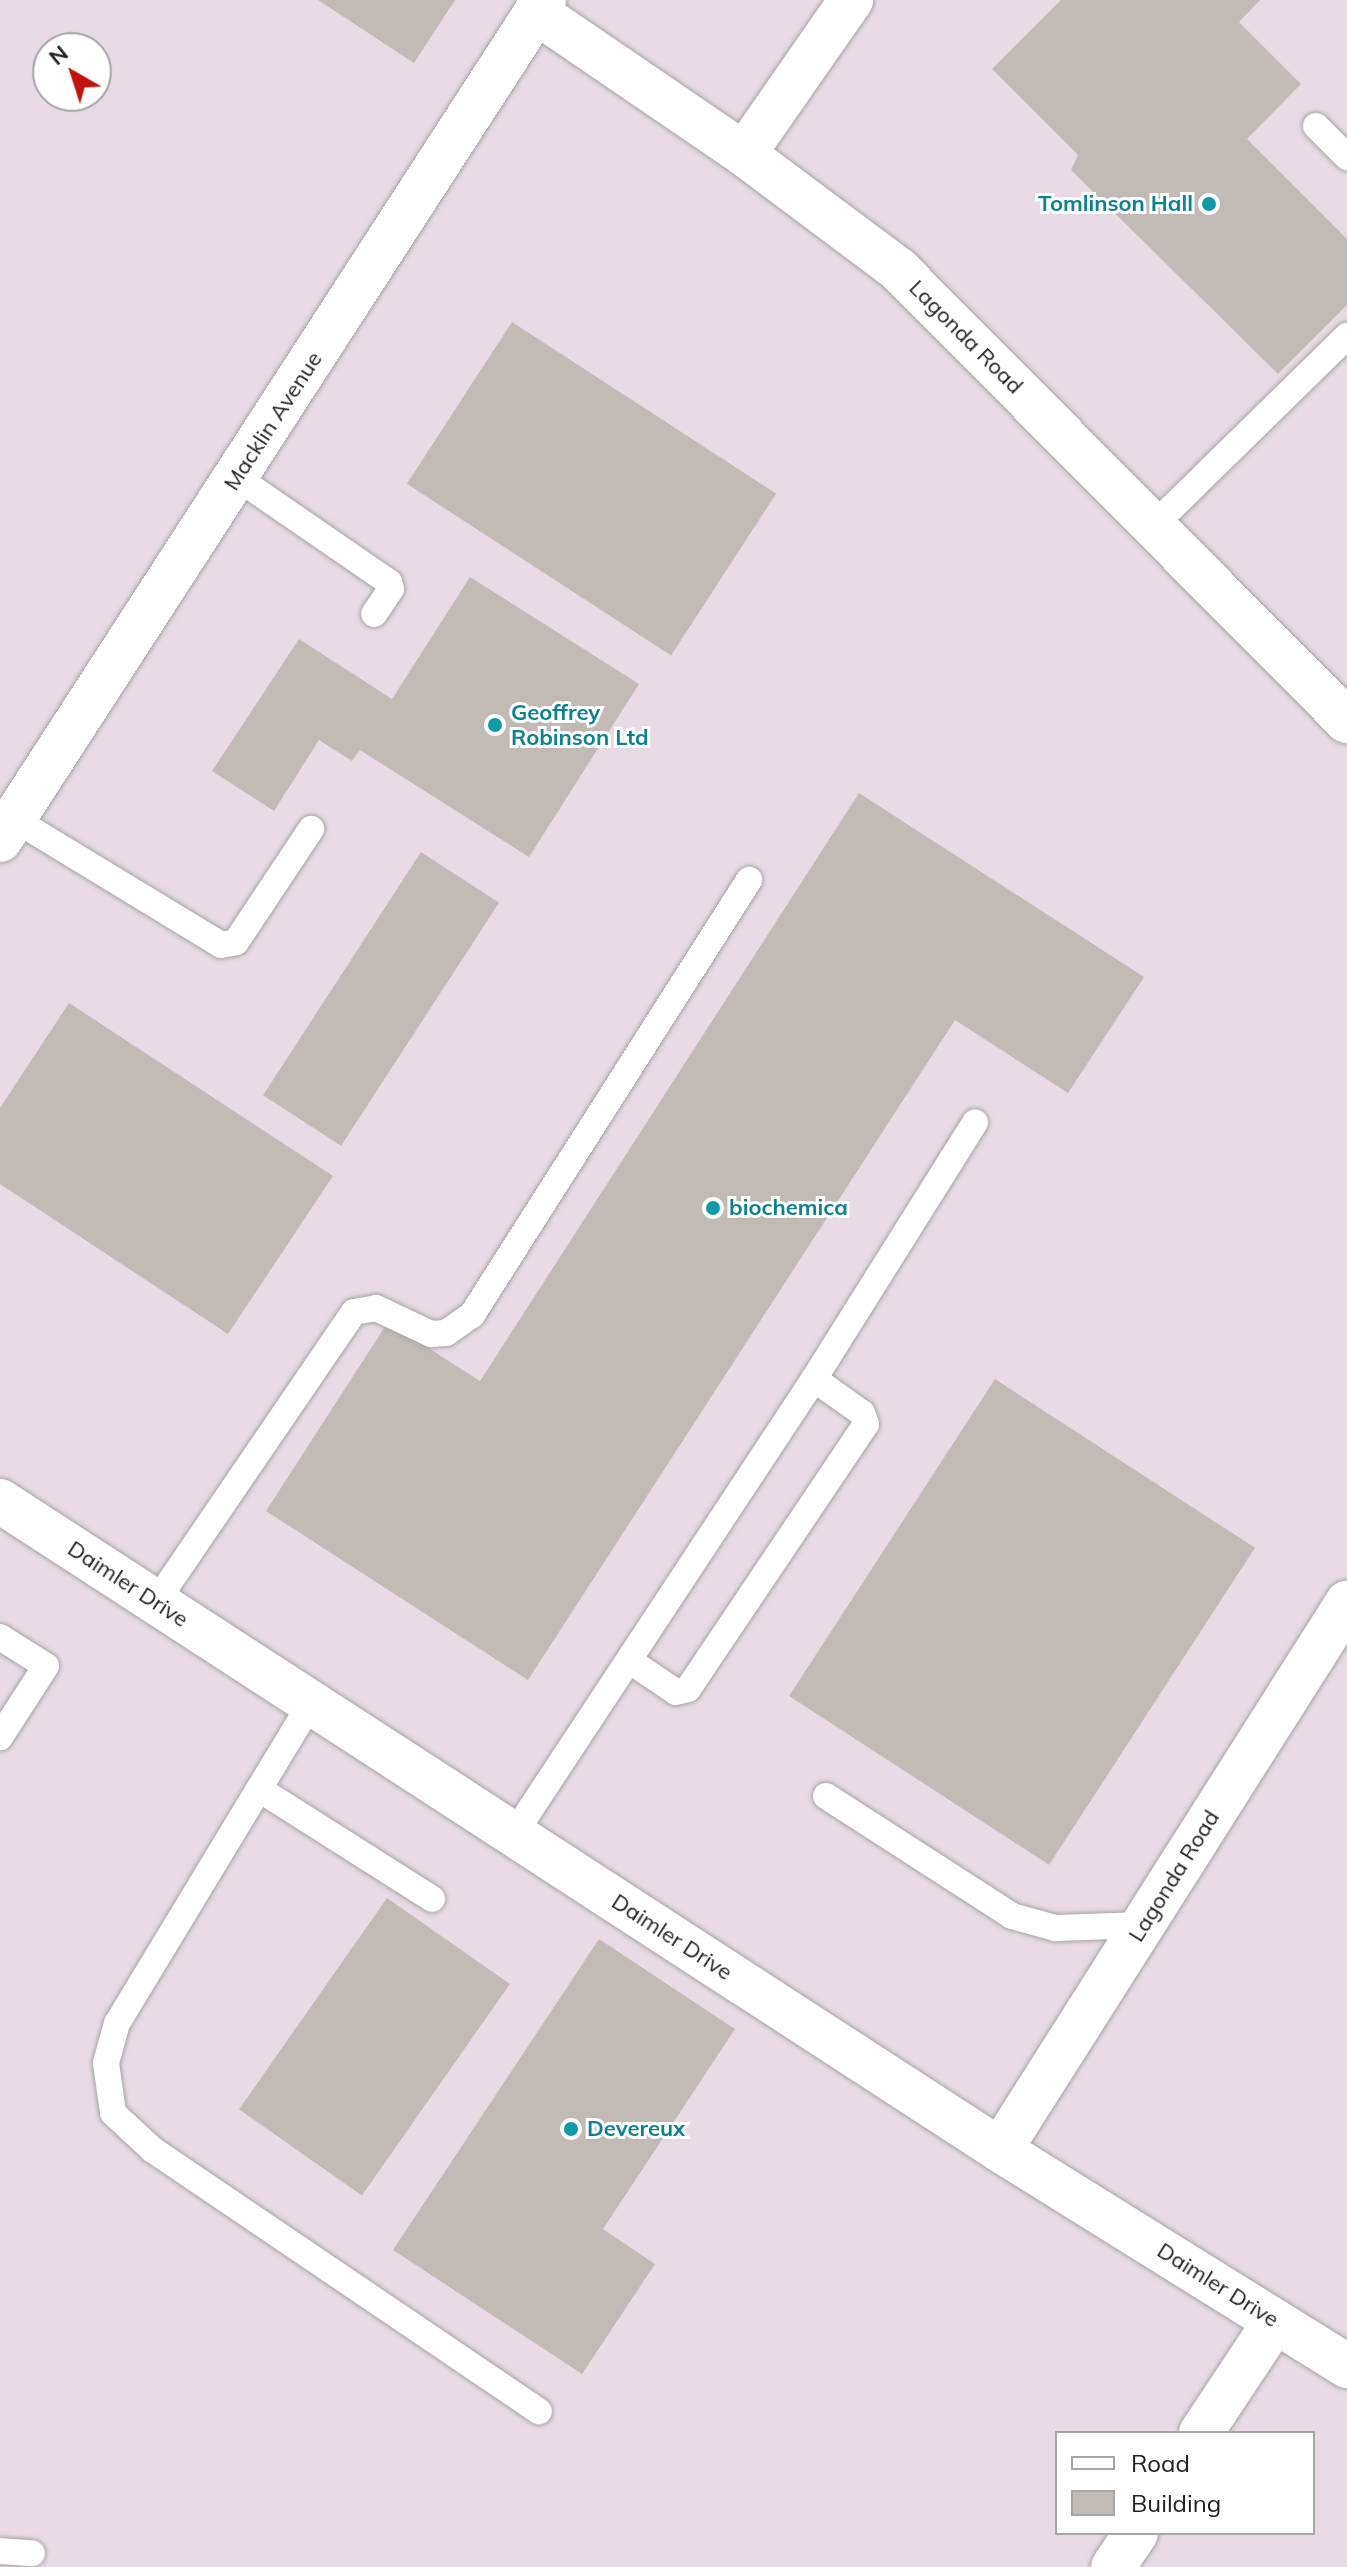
<!DOCTYPE html>
<html>
<head>
<meta charset="utf-8">
<style>
	body { margin:0 }
	#map { position:relative; width:1347px; height:2567px; overflow:hidden; background:#f1eee9; font-family:Mulish,sans-serif }
	div>[style] { position:absolute }
	[style*='--x'] { left:calc(var(--x)*1px); top:calc(var(--y)*1px); width:calc(var(--w)*1px); rotate:calc(var(--a)*1deg) }
	.industrial>* { inset:0; background:#e9dbe6 }
	.building>* { inset:0; background:#c1bab5; transform-origin:0 0 }
	.roads { filter:drop-shadow(0 0 2px #a5a5a5) drop-shadow(0 0 2px #a5a5a5) }
	.service>* { height:26px; margin:-13px; padding:0 13px; transform-origin:13px; border-radius:13px; background:#fff }
	.minor>* { height:44px; margin:-22px; padding:0 22px; transform-origin:22px; border-radius:22px; background:#fff }
	.dots>* { width:22px; height:22px; translate:-50% -50%; box-sizing:border-box; border:4px solid #fff; border-radius:50% }
	span { translate:-50% -50%; white-space:nowrap; text-align:center; line-height:1.15; -webkit-text-stroke:6px #fff; paint-order:stroke }
	.culture-label { font-size:22px; color:#0d838f; font-weight:700 }
	.right { translate:-100% -50%; text-align:right }
	.left { translate:0 -50%; text-align:left }
	.street-label { font-size:22px; color:#212121 }
	.legend { position:absolute; left:1055px; top:2431px; width:260px; height:104px; box-sizing:border-box; background:#fff; border:2px solid #a6a6a6; margin:0; padding:10px 14px; list-style:none; font-size:24px; color:#212121 }
	.legend li { display:flex; align-items:center; gap:16px; height:40px }
	.legend b { width:40px; border:2px solid #a6a6a6 }
	.north { position:absolute; left:32px; top:32px; width:80px; height:80px; box-sizing:border-box; background:#fff; border:2px solid #a6a6a6; border-radius:50%; rotate:321deg; font-size:22px; font-weight:700; line-height:32px; text-align:center; color:#212121 }
	.north::after { content:''; display:block; margin:auto; width:28px; height:36px; background:#c3110f; clip-path:polygon(50% 0,100% 100%,50% 72%,0 100%) }
</style>
</head>
<body>
<div id="map">
	<div class="industrial">
		<div style="clip-path:polygon(evenodd,0 0,1347px 0,1347px 2567px,0 2567px,0 0,48px 48px,96px 48px,96px 96px,48px 96px,48px 48px,0 0,1057px 2433px,1313px 2433px,1313px 2533px,1057px 2533px,1057px 2433px)"></div>
	</div>
	<div class="building">
		<div style="clip-path:polygon(318px 0,455px 0,414px 63px)"></div>
		<div style="clip-path:polygon(1061px 0,1260px 0,1239px 22px,1301px 84px,1247px 139px,1347px 239px,1347px 305px,1278px 374px,1071px 170px,1078px 155px,992px 69px)"></div>
		<div style="left:512px;top:322px;width:315px;height:193px;rotate:33deg"></div>
		<div style="clip-path:polygon(470px 577px,639px 684px,529px 857px,360px 750px,352px 761px,319px 740px,274px 811px,212px 771px,299px 639px,392px 699px)"></div>
		<div style="clip-path:polygon(859px 793px,1144px 977px,1068px 1093px,955px 1020px,528px 1680px,266px 1511px,388px 1322px,480px 1381px)"></div>
		<div style="left:421px;top:852px;width:93px;height:290px;rotate:33deg"></div>
		<div style="clip-path:polygon(69px 1003px,333px 1176px,228px 1334px,0 1184px,0 1108px)"></div>
		<div style="left:995px;top:1379px;width:310px;height:378px;rotate:33deg"></div>
		<div style="left:387px;top:1898px;width:150px;height:258px;rotate:35deg"></div>
		<div style="clip-path:polygon(599px 1939px,735px 2029px,603px 2229px,655px 2264px,582px 2374px,393px 2250px)"></div>
	</div>
	<div class="roads">
		<div class="service">
			<div style="--x:1316;--y:126;--w:44;--a:45"></div>
			<div style="--x:236;--y:477;--w:186;--a:34.5"></div>
			<div style="--x:389;--y:582;--w:7;--a:74"></div>
			<div style="--x:391;--y:589;--w:30;--a:124"></div>
			<div style="--x:1153;--y:526;--w:272;--a:-44.4"></div>
			<div style="--x:14;--y:819;--w:242;--a:31.3"></div>
			<div style="--x:221;--y:945;--w:15;--a:-11"></div>
			<div style="--x:236;--y:942;--w:136;--a:-56.4"></div>
			<div style="--x:156;--y:1602;--w:351;--a:-55.7"></div>
			<div style="--x:354;--y:1312;--w:22;--a:-10"></div>
			<div style="--x:376;--y:1308;--w:61;--a:25.3"></div>
			<div style="--x:431;--y:1334;--w:15;--a:-4"></div>
			<div style="--x:446;--y:1333;--w:32;--a:-35"></div>
			<div style="--x:472;--y:1315;--w:516;--a:-57.51"></div>
			<div style="--x:0;--y:1637;--w:54;--a:32.2"></div>
			<div style="--x:46;--y:1666;--w:85;--a:122.9"></div>
			<div style="--x:630;--y:1661;--w:55;--a:34"></div>
			<div style="--x:676;--y:1692;--w:12;--a:-14"></div>
			<div style="--x:688;--y:1689;--w:319;--a:-56.1"></div>
			<div style="--x:866;--y:1424;--w:12;--a:-110"></div>
			<div style="--x:862;--y:1413;--w:59;--a:-144.7"></div>
			<div style="--x:311;--y:1703;--w:374;--a:121.2"></div>
			<div style="--x:117;--y:2023;--w:41;--a:105.4"></div>
			<div style="--x:106;--y:2063;--w:50;--a:82"></div>
			<div style="--x:113;--y:2113;--w:54;--a:42.8"></div>
			<div style="--x:153;--y:2150;--w:466;--a:34.1"></div>
			<div style="--x:259;--y:1789;--w:205;--a:32.4"></div>
			<div style="--x:826;--y:1796;--w:221;--a:32.8"></div>
			<div style="--x:1012;--y:1916;--w:45;--a:15.6"></div>
			<div style="--x:1055;--y:1928;--w:88;--a:-2"></div>
			<div style="--x:514;--y:1834;--w:545;--a:-56.6"></div>
			<div style="--x:814;--y:1379;--w:303;--a:-57.9"></div>
			<div style="--x:0;--y:2551;--w:32;--a:4"></div>
		</div>
		<div class="minor">
			<div style="--x:536;--y:12;--w:252;--a:34.3"></div>
			<div style="--x:744;--y:154;--w:194;--a:36.8"></div>
			<div style="--x:899;--y:270;--w:636;--a:45.19"></div>
			<div style="--x:744;--y:154;--w:188;--a:-55.2"></div>
			<div style="--x:0;--y:840;--w:1001;--a:-57.07"></div>
			<div style="--x:0;--y:1501;--w:1192;--a:32.98"></div>
			<div style="--x:1000;--y:2150;--w:409;--a:31.9"></div>
			<div style="--x:1000;--y:2150;--w:648;--a:-57.61"></div>
			<div style="--x:1201;--y:2433;--w:134;--a:-56.5"></div>
			<div style="--x:1113;--y:2567;--w:41;--a:-55.9"></div>
		</div>
	</div>
	<div class="dots">
		<div style="left:1209px;top:204px;background:#0f9aa8"></div>
		<div style="left:495px;top:725px;background:#0f9aa8"></div>
		<div style="left:713px;top:1208px;background:#0f9aa8"></div>
		<div style="left:571px;top:2129px;background:#0f9aa8"></div>
	</div>
	<div class="culture-label">
		<span class="right" style="left:1193px;top:204px">Tomlinson Hall</span>
		<span class="left" style="left:511px;top:725px">Geoffrey<br>Robinson Ltd</span>
		<span class="left" style="left:729px;top:1208px">biochemica</span>
		<span class="left" style="left:587px;top:2129px">Devereux</span>
	</div>
	<div class="street-label">
		<span style="left:966px;top:337px;rotate:45deg">Lagonda Road</span>
		<span style="left:273px;top:421px;rotate:-57deg">Macklin Avenue</span>
		<span style="left:128px;top:1584px;rotate:33deg">Daimler Drive</span>
		<span style="left:1174px;top:1876px;rotate:-58deg">Lagonda Road</span>
		<span style="left:672px;top:1937px;rotate:33deg">Daimler Drive</span>
		<span style="left:1218px;top:2285px;rotate:32deg">Daimler Drive</span>
	</div>
	<ul class="legend">
	<li><b style="height:10px;background:#fff"></b>Road</li>
	<li><b style="height:22px;background:#c1bab5"></b>Building</li>
	</ul>
	<div class="north">N</div>
</div>
</body>
</html>
